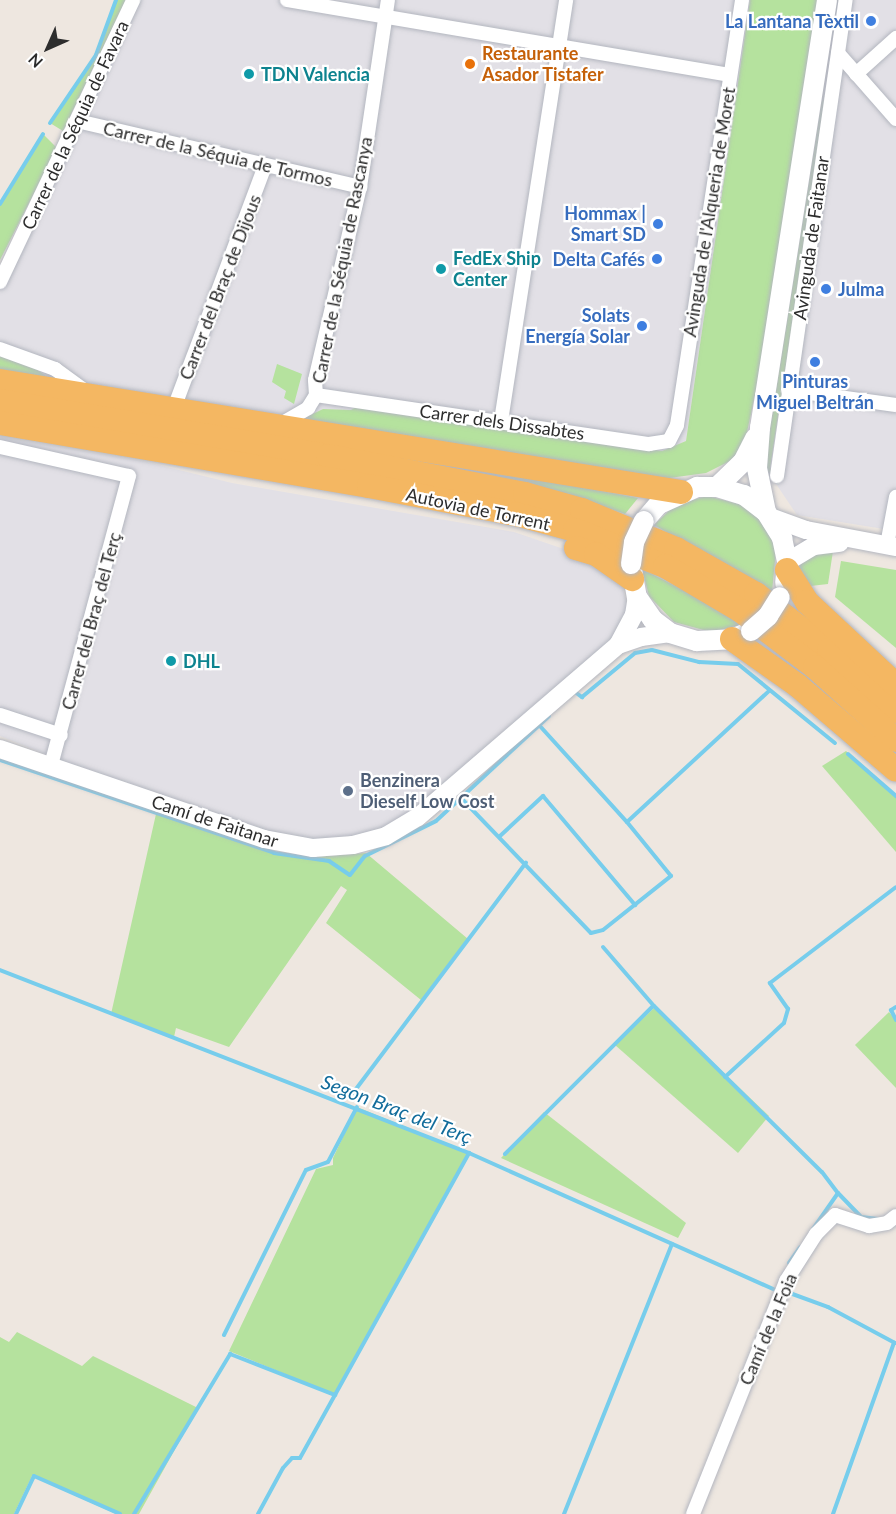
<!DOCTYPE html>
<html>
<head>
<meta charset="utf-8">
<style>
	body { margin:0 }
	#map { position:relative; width:896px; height:1514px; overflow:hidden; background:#eee7e0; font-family:Lato,sans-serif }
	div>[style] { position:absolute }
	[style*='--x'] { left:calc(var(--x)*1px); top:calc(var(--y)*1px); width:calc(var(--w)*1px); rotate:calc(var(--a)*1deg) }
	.industrial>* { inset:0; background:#e2e0e6 }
	.green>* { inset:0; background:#b5e29e }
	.stream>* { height:4px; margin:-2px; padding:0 2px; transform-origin:2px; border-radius:2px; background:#77cdec }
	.roads { filter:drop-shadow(0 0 2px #b3b6bf) drop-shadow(0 0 2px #b3b6bf) }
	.minor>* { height:14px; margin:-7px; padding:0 7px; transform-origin:7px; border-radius:7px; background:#fff }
	.tertiary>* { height:18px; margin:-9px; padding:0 9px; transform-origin:9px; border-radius:9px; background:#fff }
	.secondary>* { height:20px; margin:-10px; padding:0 10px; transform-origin:10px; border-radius:10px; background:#fff }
	.trunk>* { height:24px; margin:-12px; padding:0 12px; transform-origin:12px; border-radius:12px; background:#f4b762 }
	.bridges { filter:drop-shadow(0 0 2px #b3b6bf) drop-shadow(0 0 2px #b3b6bf) }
	.secondary-bridge>* { height:20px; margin:-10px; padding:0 10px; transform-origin:10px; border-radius:10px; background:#fff }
	.dots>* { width:16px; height:16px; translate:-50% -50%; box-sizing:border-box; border:3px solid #fff; border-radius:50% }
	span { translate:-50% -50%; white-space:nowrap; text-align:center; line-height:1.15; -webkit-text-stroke:4.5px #fff; paint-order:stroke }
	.shop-label { font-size:18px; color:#366cbe; font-weight:700 }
	.right { translate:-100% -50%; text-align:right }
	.left { translate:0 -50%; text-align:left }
	.food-label { font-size:18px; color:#c56008; font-weight:700 }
	.culture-label { font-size:18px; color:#0d838f; font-weight:700 }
	.street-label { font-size:18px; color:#2d2d2d }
	.service-label { font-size:18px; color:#4e5e75; font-weight:700 }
	.water-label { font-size:20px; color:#126c9b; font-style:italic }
	.north { position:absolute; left:18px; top:18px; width:60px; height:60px; -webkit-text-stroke:4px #fff; paint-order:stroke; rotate:225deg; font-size:16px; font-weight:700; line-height:24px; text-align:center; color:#2d2d2d }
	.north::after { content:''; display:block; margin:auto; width:21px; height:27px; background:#2d2d2d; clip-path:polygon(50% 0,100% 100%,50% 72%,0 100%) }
</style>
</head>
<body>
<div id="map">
	<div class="industrial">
		<div style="clip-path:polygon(130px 0,750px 0,686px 441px,662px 451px,351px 410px,323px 409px,296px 422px,200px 408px,70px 379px,0 349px,0 282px)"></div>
		<div style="clip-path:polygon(838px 0,896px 0,896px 531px,797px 515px,764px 466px)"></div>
		<div style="clip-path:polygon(0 437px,142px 461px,232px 483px,514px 532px,593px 559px,621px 582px,629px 612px,617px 638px,394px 827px,357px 838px,292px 840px,153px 797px,0 736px)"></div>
	</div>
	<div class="green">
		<div style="clip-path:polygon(116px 0,126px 0,63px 131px,50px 123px,96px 55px)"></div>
		<div style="clip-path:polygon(750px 0,819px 0,765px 349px,744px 446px,730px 461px,706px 473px,647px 481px,296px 422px,323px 409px,351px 410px,358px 406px,662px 451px,686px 441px)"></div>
		<div style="clip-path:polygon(822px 100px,827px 101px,770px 468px,779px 485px,764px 466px)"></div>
		<div style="clip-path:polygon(43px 134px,57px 148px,0 260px,0 204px)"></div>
		<div style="clip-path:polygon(0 356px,34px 367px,51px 380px,0 375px)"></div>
		<div style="clip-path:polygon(277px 364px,302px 374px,294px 404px,284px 398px,286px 391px,272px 382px)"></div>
		<div style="clip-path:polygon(346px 447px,534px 478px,638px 498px,625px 514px,561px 492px)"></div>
		<div style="clip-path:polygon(707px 496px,739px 504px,755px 514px,768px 530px,776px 551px,772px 592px,654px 525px,675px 505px)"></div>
		<div style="clip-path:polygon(833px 551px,828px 584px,802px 587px,798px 571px,801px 563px,808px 556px)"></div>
		<div style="clip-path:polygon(841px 561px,896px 570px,896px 648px,835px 597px)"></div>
		<div style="clip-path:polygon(642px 569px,713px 605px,740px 625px,711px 632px,674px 622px,649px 596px)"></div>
		<div style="clip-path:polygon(846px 751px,896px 795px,896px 852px,822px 766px)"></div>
		<div style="clip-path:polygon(156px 814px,264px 851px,301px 858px,366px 853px,468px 939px,421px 1000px,326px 923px,347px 890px,341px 886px,229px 1047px,176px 1028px,174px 1037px,111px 1014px)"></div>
		<div style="clip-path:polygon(655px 1007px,769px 1116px,738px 1153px,615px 1045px)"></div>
		<div style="clip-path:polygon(889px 1012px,896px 1020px,896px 1088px,855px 1045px)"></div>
		<div style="clip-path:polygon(357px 1107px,469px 1153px,336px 1395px,229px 1351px,316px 1169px,333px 1165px,333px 1158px)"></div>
		<div style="clip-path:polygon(544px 1112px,686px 1223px,678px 1238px,501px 1158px)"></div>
		<div style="clip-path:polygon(17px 1332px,82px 1366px,93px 1356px,198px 1408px,139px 1514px,116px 1514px,32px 1476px,14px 1514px,0 1514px,0 1337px,9px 1342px)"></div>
	</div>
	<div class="stream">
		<div style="--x:50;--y:123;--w:82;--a:-55.9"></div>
		<div style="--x:96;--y:55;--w:59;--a:-70"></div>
		<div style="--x:0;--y:204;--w:82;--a:-58.4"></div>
		<div style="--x:575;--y:692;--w:9;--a:36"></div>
		<div style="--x:582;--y:697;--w:69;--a:-39.7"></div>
		<div style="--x:635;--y:653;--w:17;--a:-10"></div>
		<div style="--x:652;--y:650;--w:49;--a:14.3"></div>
		<div style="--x:699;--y:662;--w:39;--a:3"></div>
		<div style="--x:738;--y:664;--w:125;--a:39.2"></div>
		<div style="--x:539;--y:725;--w:131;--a:47.8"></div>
		<div style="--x:848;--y:754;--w:64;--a:41.2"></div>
		<div style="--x:0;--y:760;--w:289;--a:18.7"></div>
		<div style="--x:274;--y:853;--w:56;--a:8.3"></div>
		<div style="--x:329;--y:861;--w:25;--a:34"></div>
		<div style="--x:350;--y:875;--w:24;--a:-52"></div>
		<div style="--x:365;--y:856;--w:79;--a:-26.2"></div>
		<div style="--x:436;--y:821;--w:154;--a:-42.9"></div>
		<div style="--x:461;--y:798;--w:187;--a:46.1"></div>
		<div style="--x:591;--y:933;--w:12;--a:-14"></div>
		<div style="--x:603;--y:930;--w:87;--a:-38.5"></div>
		<div style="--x:671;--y:876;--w:70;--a:-129.2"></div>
		<div style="--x:627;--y:822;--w:193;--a:-42.7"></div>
		<div style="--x:500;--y:836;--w:59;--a:-42.9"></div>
		<div style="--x:543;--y:796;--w:143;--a:49.8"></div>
		<div style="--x:603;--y:947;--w:78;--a:49.2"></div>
		<div style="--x:654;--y:1006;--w:236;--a:44.7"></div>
		<div style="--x:822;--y:1172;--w:26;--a:53"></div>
		<div style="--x:838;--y:1193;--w:44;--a:124.8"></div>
		<div style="--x:0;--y:970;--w:503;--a:21.32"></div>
		<div style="--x:469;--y:1153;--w:338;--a:24.1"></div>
		<div style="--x:896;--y:1007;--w:6;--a:149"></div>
		<div style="--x:891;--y:1010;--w:11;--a:63"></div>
		<div style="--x:725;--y:1077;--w:80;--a:-42.5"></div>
		<div style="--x:784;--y:1023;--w:15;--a:-74"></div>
		<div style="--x:788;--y:1009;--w:32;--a:-125"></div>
		<div style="--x:770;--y:983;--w:158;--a:-37.3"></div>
		<div style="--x:353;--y:1093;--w:288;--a:-53.1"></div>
		<div style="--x:505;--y:1154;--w:209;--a:-45"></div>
		<div style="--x:838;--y:1193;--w:33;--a:46"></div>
		<div style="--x:861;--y:1217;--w:17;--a:7"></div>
		<div style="--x:789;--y:1263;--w:19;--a:-55"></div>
		<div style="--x:787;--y:1292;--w:44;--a:20.1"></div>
		<div style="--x:828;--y:1307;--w:76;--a:28.2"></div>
		<div style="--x:224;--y:1335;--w:184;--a:-63.6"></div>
		<div style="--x:306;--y:1170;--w:23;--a:-20"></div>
		<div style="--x:328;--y:1162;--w:62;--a:-62.2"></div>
		<div style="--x:16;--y:1514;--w:42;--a:-64.7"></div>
		<div style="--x:34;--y:1476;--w:94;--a:23.8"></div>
		<div style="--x:134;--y:1514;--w:187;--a:-59"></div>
		<div style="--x:230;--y:1354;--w:113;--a:21.3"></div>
		<div style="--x:258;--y:1514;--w:52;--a:-61.5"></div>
		<div style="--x:283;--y:1468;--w:13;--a:-48"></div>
		<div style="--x:292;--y:1458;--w:8;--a:0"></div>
		<div style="--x:300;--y:1458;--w:349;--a:-61"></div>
		<div style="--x:564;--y:1514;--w:291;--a:-68.2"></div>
		<div style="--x:833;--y:1514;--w:182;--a:-70.4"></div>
	</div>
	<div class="roads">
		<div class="minor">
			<div style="--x:287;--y:0;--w:449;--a:9.6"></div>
			<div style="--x:838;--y:53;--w:88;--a:48.7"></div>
			<div style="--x:856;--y:74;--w:54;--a:-42"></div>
			<div style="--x:77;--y:121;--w:291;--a:13.1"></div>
			<div style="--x:0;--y:282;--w:312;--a:-64.7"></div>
			<div style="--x:0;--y:349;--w:59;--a:20"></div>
			<div style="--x:55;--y:369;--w:39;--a:36"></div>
			<div style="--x:788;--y:390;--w:109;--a:7.9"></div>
			<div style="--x:316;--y:395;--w:337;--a:8.4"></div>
			<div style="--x:649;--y:444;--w:20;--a:-9"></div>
			<div style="--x:669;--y:441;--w:18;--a:-63"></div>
			<div style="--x:677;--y:425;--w:430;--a:-81.3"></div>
			<div style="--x:174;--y:408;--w:259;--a:-69.4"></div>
			<div style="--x:501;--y:421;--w:426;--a:-81.2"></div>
			<div style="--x:279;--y:425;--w:34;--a:-30"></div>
			<div style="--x:308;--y:408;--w:15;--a:-58"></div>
			<div style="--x:316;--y:395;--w:15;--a:-94"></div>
			<div style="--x:315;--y:380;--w:198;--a:-76.9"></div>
			<div style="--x:360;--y:187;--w:189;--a:-81.5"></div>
			<div style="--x:0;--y:447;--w:132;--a:12.7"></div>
			<div style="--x:129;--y:476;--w:300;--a:105.1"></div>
			<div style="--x:777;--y:476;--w:481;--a:-81.8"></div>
			<div style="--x:887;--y:545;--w:49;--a:-79.4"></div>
			<div style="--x:0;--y:715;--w:64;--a:18.2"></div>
			<div style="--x:693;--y:1514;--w:251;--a:-68.2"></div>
			<div style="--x:786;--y:1281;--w:56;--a:-57.4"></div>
			<div style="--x:816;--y:1234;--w:27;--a:-45"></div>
			<div style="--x:835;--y:1215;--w:36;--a:18"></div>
			<div style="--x:869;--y:1226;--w:18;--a:-9"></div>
			<div style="--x:887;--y:1223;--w:11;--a:-38"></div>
		</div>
		<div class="tertiary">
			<div style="--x:770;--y:517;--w:38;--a:20"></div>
			<div style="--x:806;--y:530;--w:92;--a:10.7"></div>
			<div style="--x:787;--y:562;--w:31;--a:-31"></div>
			<div style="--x:814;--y:546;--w:26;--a:-7"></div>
			<div style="--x:618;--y:645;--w:34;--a:-62"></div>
			<div style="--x:634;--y:615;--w:18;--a:-81"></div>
			<div style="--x:0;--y:749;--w:279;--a:18.8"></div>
			<div style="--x:264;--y:839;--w:50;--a:10.4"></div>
			<div style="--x:313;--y:848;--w:40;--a:-4.3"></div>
			<div style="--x:353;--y:845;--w:34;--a:-15"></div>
			<div style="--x:386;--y:836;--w:37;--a:-31"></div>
			<div style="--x:418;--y:817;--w:264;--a:-40.7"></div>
			<div style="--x:618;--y:645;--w:24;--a:-19"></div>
			<div style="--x:641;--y:637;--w:29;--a:-8"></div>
		</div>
		<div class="secondary">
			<div style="--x:717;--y:487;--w:36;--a:-44"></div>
			<div style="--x:743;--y:462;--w:27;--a:-63"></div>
			<div style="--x:766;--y:512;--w:45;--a:-101.6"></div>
			<div style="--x:757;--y:468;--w:40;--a:-85.7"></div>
			<div style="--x:760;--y:428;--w:433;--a:-81.1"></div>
			<div style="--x:644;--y:521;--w:23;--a:-49"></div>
			<div style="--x:659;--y:504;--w:42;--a:-24.1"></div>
			<div style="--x:697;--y:487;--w:20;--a:0"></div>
			<div style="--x:717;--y:487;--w:28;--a:17"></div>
			<div style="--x:744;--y:495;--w:28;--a:38"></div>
			<div style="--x:766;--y:512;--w:31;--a:58"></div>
			<div style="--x:782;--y:538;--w:25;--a:78"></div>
			<div style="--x:787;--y:562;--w:21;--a:95"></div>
			<div style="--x:631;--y:564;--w:34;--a:80"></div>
			<div style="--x:637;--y:597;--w:28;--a:55"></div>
			<div style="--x:653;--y:620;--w:21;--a:37"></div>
			<div style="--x:670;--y:633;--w:28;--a:17"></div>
			<div style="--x:697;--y:641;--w:35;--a:-3"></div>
			<div style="--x:732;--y:639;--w:15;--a:-23"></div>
		</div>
		<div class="trunk">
			<div style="--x:0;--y:381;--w:690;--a:9.26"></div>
			<div style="--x:0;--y:401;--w:333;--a:9.5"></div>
			<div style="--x:328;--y:456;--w:201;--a:10.9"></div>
			<div style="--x:525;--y:494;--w:59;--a:15.7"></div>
			<div style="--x:582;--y:510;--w:102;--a:22.5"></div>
			<div style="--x:676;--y:549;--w:92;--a:29.4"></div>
			<div style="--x:756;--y:594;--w:92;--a:37.5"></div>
			<div style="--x:829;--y:650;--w:91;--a:42.3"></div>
			<div style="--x:0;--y:423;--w:374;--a:9.7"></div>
			<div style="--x:369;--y:486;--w:150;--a:10.8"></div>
			<div style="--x:516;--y:514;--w:61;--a:15.2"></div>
			<div style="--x:575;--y:530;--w:97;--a:21.8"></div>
			<div style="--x:665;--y:566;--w:88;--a:30.6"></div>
			<div style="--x:741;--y:611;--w:93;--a:37.1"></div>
			<div style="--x:815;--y:667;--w:109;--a:42"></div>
			<div style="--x:576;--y:548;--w:21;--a:17"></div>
			<div style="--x:596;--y:554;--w:44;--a:34.8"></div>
			<div style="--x:787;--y:570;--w:38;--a:58"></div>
			<div style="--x:807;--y:602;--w:122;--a:43"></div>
			<div style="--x:732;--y:639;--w:80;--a:35.3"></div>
			<div style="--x:797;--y:685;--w:130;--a:40.6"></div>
		</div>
	</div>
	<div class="bridges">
		<div class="secondary-bridge">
			<div style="--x:631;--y:564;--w:22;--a:-82"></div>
			<div style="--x:634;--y:542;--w:23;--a:-65"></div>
			<div style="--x:751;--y:631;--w:23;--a:-41"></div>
			<div style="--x:768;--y:616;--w:22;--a:-58"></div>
		</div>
	</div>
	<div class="dots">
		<div style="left:871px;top:21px;background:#3f7fe0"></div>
		<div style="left:470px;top:64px;background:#e8710a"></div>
		<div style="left:249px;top:74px;background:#0f9aa8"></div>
		<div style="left:658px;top:224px;background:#3f7fe0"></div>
		<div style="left:657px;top:259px;background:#3f7fe0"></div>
		<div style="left:441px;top:269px;background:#0f9aa8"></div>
		<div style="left:826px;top:289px;background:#3f7fe0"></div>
		<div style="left:642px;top:326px;background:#3f7fe0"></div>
		<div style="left:815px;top:362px;background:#3f7fe0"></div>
		<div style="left:171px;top:661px;background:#0f9aa8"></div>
		<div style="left:348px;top:791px;background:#5c6f8a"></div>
	</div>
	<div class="shop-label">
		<span class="right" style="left:859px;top:21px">La Lantana Tèxtil</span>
		<span class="right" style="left:646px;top:224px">Hommax |<br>Smart SD</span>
		<span class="right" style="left:645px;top:259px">Delta Cafés</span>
		<span class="left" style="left:838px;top:289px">Julma</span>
		<span class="right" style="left:630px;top:326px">Solats<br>Energía Solar</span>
		<span style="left:815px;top:392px">Pinturas<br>Miguel Beltrán</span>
	</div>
	<div class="food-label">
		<span class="left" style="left:482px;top:64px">Restaurante<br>Asador Tistafer</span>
	</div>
	<div class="culture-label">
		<span class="left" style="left:261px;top:74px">TDN Valencia</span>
		<span class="left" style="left:453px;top:269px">FedEx Ship<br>Center</span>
		<span class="left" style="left:183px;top:661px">DHL</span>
	</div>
	<div class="street-label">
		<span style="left:75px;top:125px;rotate:-65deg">Carrer de la Séquia de Favara</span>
		<span style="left:218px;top:154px;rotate:13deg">Carrer de la Séquia de Tormos</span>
		<span style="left:709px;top:212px;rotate:-81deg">Avinguda de l'Alqueria de Moret</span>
		<span style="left:811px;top:238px;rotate:-82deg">Avinguda de Faitanar</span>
		<span style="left:342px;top:260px;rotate:-79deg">Carrer de la Séquia de Rascanya</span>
		<span style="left:220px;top:287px;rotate:-69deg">Carrer del Braç de Dijous</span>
		<span style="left:502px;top:422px;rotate:8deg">Carrer dels Dissabtes</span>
		<span style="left:478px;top:509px;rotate:12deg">Autovia de Torrent</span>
		<span style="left:91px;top:621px;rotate:-75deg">Carrer del Braç del Terç</span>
		<span style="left:215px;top:821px;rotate:18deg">Camí de Faitanar</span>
		<span style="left:768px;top:1329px;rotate:-67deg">Camí de la Foia</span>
	</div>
	<div class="service-label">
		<span class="left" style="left:360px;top:791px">Benzinera<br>Dieself Low Cost</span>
	</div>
	<div class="water-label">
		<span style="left:397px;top:1109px;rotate:21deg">Segon Braç del Terç</span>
	</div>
	<div class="north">N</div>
</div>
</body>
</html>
